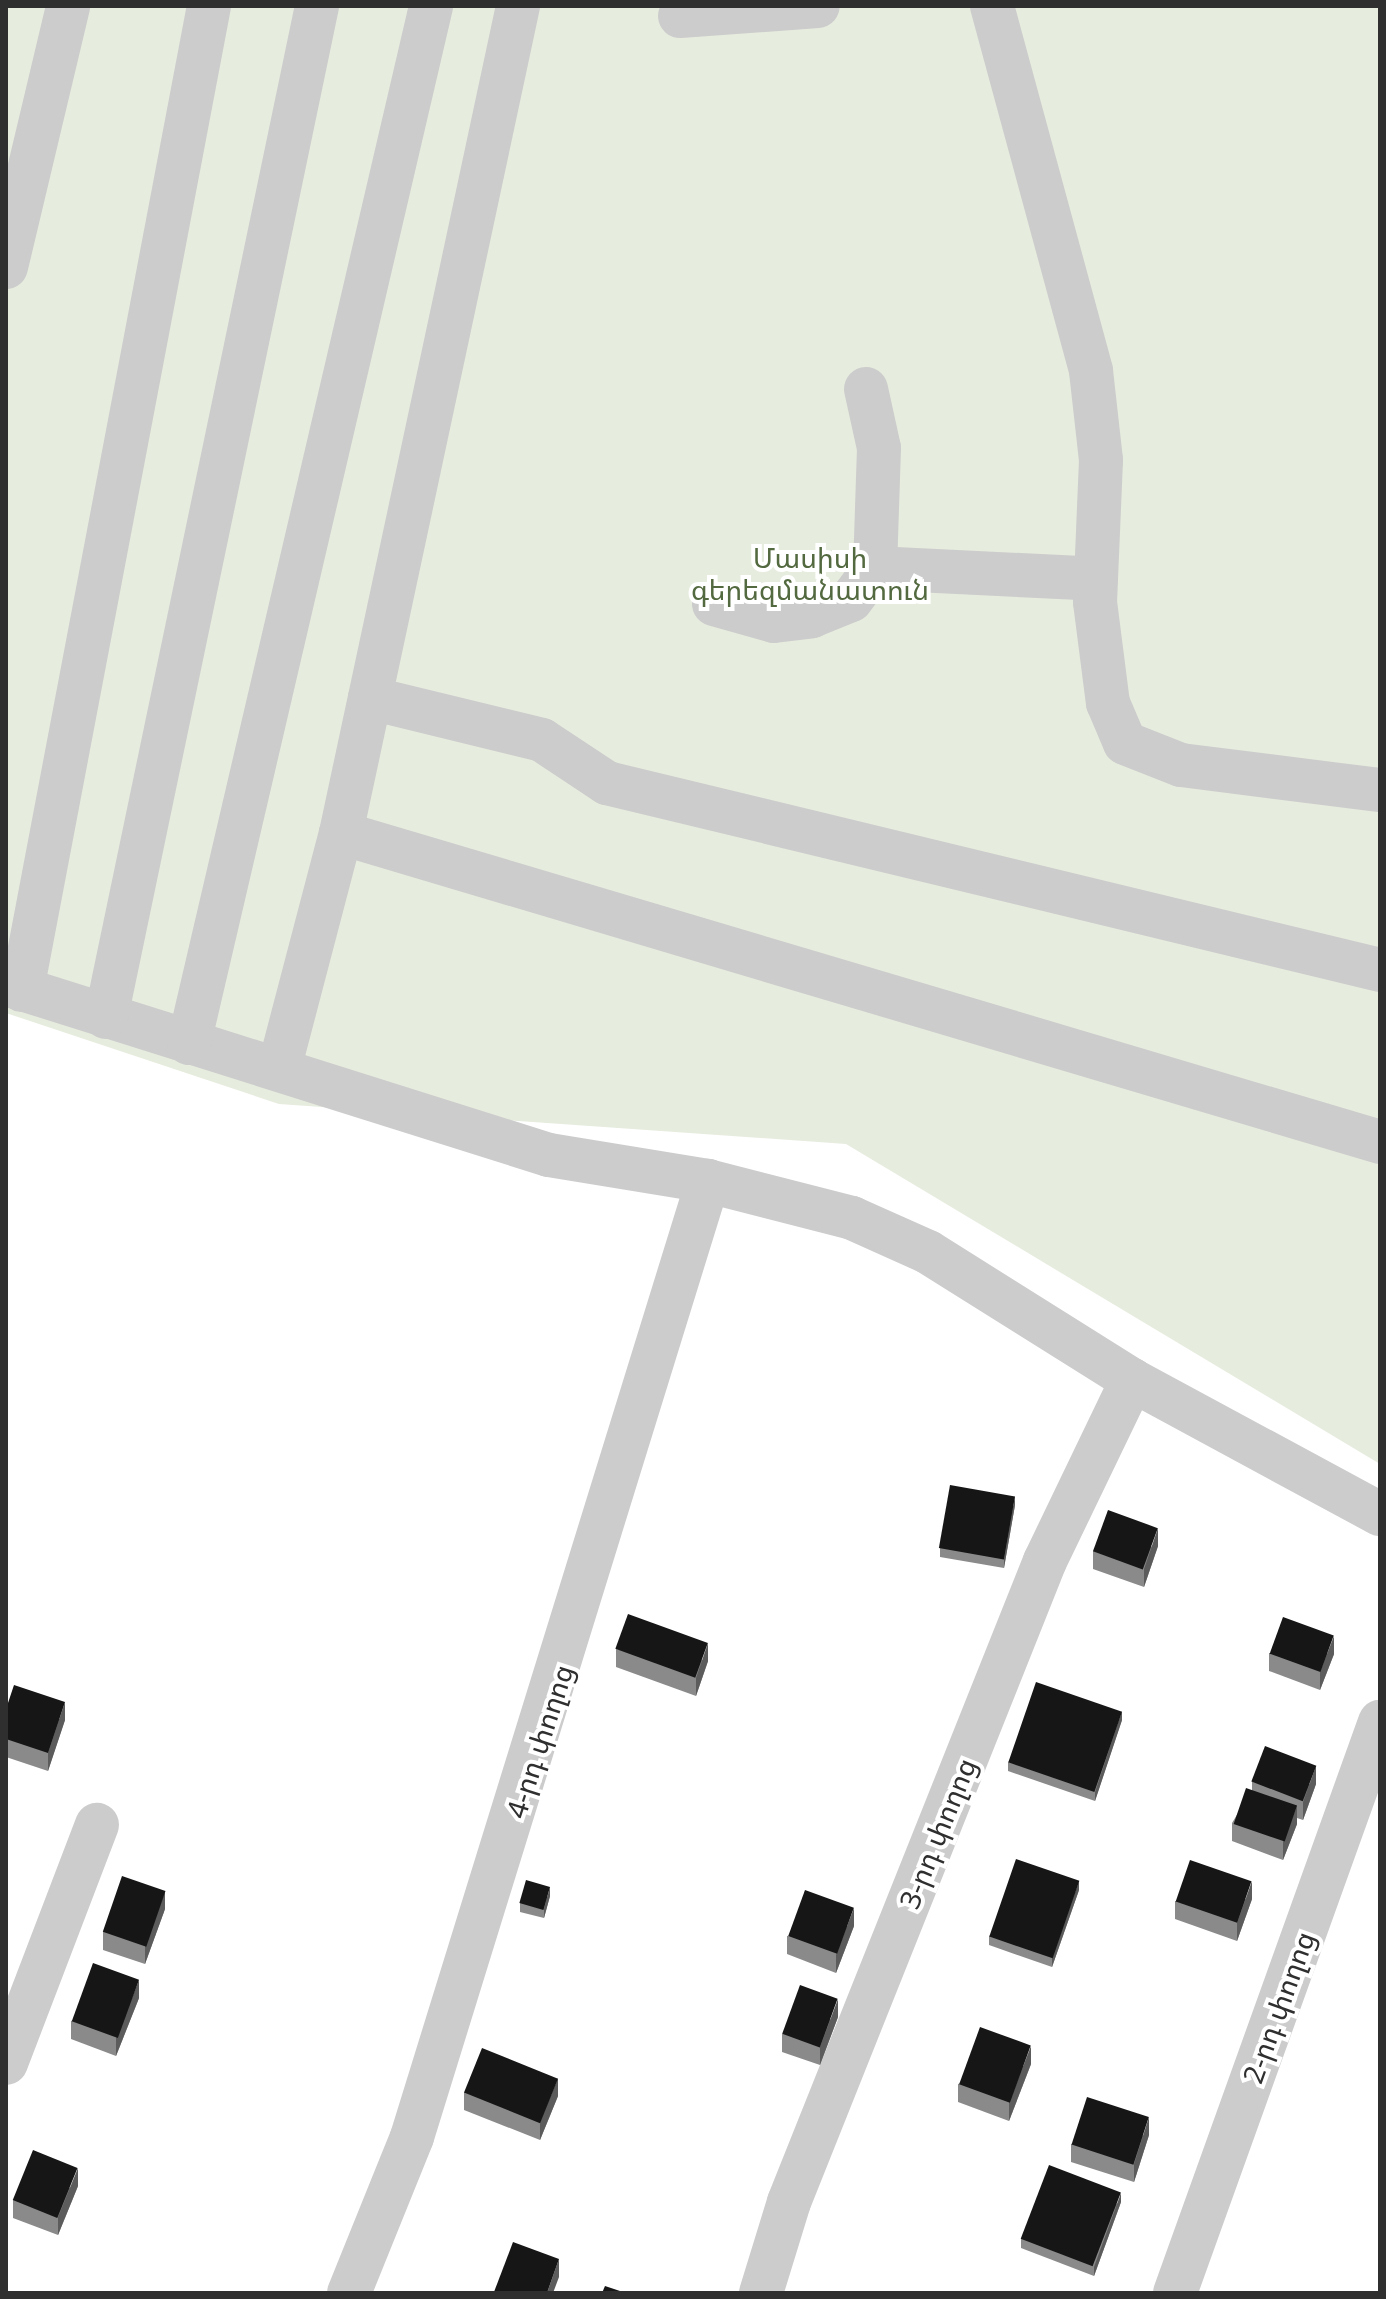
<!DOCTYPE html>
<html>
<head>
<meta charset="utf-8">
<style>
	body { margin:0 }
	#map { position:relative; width:1386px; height:2299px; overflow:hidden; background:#fff; font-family:"Noto Sans","Noto Sans Armenian",sans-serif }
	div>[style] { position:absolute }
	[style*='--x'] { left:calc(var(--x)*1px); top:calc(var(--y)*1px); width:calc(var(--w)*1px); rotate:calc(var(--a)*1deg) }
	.green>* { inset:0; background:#e6ecde }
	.minor>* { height:44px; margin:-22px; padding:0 22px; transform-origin:22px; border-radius:22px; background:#ccc }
	.wall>* { inset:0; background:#8a8a8a }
	.shaded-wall>* { inset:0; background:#5c5c5c }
	.building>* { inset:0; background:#161616; transform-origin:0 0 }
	span { translate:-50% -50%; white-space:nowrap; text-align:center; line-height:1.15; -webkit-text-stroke:8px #fff; paint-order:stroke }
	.park-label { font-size:28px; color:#53693f }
	.street-label { font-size:28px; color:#2f2f2f }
	.frame { position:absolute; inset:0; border:8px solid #2f2f2f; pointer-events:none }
</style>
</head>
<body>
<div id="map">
	<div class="green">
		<div style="clip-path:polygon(6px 6px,1380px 6px,1380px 1464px,846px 1144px,279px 1104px,6px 1013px)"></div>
	</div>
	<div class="minor">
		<div style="--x:992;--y:6;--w:378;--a:74.8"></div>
		<div style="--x:1091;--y:371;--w:90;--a:83.6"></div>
		<div style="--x:1101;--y:460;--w:142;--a:92.4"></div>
		<div style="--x:1095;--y:602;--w:102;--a:82.7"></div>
		<div style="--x:1108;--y:703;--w:43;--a:67"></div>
		<div style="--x:1125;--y:743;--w:60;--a:21.4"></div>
		<div style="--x:1181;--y:765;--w:201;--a:7.2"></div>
		<div style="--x:680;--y:16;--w:138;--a:-4.1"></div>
		<div style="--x:6;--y:267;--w:268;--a:-76.6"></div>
		<div style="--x:866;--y:389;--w:60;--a:77.6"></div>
		<div style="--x:879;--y:448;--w:120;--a:91.9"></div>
		<div style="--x:875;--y:568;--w:221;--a:2.8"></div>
		<div style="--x:714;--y:604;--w:62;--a:15.8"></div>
		<div style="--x:774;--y:621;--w:38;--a:-7"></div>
		<div style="--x:812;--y:616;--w:42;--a:-22.3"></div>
		<div style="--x:851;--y:600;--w:40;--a:-53"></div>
		<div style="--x:370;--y:698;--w:177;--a:13.7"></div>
		<div style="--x:542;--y:740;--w:78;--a:33.5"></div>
		<div style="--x:607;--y:783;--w:795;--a:13.6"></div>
		<div style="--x:341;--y:833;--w:1084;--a:16.56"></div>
		<div style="--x:6;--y:984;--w:569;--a:17.48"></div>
		<div style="--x:549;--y:1155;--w:161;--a:9.3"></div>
		<div style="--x:708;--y:1181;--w:149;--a:14.4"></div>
		<div style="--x:852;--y:1218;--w:83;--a:24.1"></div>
		<div style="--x:928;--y:1252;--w:241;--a:32.1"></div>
		<div style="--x:1132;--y:1380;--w:282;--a:28.4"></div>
		<div style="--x:22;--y:990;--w:1002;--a:-79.24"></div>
		<div style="--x:106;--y:1017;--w:1033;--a:-78.21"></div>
		<div style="--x:189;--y:1043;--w:1065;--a:-76.86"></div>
		<div style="--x:279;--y:1069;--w:244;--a:-75.3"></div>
		<div style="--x:341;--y:833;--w:846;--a:-77.92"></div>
		<div style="--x:6;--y:2063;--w:255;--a:-69.1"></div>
		<div style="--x:349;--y:2293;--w:168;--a:-68"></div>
		<div style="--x:412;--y:2137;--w:1001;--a:-72.8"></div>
		<div style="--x:761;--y:2293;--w:95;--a:-72.9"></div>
		<div style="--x:789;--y:2202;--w:690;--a:-68.23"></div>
		<div style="--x:1045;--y:1561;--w:201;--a:-64.3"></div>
		<div style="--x:1175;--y:2293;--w:607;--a:-70.25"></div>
	</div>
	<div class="wall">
		<div style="clip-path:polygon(1015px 1505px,1004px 1568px,940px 1557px,940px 1548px)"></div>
		<div style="clip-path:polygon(1158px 1546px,1144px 1587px,1093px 1569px,1093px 1551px)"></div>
		<div style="clip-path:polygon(616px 1649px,708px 1661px,696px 1696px,616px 1667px)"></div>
		<div style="clip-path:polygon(1269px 1653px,1334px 1654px,1320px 1690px,1269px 1671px)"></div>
		<div style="clip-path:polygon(6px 1709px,65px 1720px,48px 1771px,6px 1757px)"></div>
		<div style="clip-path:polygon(1122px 1720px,1095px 1801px,1008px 1771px,1008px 1762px)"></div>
		<div style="clip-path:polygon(1252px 1782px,1316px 1784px,1303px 1820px,1297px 1818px,1297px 1824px,1283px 1860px,1232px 1841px,1232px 1823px,1252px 1790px)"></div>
		<div style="clip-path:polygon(1079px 1890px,1052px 1967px,989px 1945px,989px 1936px)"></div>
		<div style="clip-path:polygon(550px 1896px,544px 1918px,520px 1912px,520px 1903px)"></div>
		<div style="clip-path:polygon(1252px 1899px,1237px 1941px,1175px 1919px,1175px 1901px)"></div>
		<div style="clip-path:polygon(165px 1909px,145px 1964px,103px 1950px,103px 1932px)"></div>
		<div style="clip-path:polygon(854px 1926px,836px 1973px,787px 1954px,787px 1936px)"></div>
		<div style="clip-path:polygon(139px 1998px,116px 2056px,71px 2039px,71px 2021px)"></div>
		<div style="clip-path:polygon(838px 2017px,820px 2065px,782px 2052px,782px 2034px)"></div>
		<div style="clip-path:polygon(1031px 2064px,1009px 2121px,958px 2102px,958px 2084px)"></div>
		<div style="clip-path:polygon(464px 2092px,558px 2096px,540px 2140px,464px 2110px)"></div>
		<div style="clip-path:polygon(1149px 2135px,1134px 2182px,1071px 2162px,1071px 2144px)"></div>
		<div style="clip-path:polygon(78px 2186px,58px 2235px,13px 2218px,13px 2200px)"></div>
		<div style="clip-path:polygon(1121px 2202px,1094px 2276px,1021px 2248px,1021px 2239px)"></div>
	</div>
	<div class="shaded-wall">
		<div style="clip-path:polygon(1015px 1496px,1015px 1505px,1004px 1568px,1004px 1559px)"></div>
		<div style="clip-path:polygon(1158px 1528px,1158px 1546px,1144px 1587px,1144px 1569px)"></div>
		<div style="clip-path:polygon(1334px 1636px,1334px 1654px,1320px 1690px,1320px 1672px)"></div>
		<div style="clip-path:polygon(708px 1643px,708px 1661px,696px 1696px,696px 1678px)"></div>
		<div style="clip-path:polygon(65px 1702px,65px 1720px,48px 1771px,48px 1753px)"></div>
		<div style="clip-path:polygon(1122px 1711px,1122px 1720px,1095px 1801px,1095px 1792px)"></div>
		<div style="clip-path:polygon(1316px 1766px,1316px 1784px,1303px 1820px,1303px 1802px)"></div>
		<div style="clip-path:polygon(1297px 1806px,1297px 1824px,1283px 1860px,1283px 1842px)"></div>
		<div style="clip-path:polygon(1079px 1881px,1079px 1890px,1052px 1967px,1052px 1958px)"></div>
		<div style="clip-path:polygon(1252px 1881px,1252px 1899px,1237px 1941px,1237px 1923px)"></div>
		<div style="clip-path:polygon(550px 1887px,550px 1896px,544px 1918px,544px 1909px)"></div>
		<div style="clip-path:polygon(165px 1891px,165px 1909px,145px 1964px,145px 1946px)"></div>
		<div style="clip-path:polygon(854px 1908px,854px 1926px,836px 1973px,836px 1955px)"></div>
		<div style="clip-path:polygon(139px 1980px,139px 1998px,116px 2056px,116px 2038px)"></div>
		<div style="clip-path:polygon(838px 1999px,838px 2017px,820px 2065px,820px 2047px)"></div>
		<div style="clip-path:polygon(1031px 2046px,1031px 2064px,1009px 2121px,1009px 2103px)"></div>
		<div style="clip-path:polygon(558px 2078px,558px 2096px,540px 2140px,540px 2122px)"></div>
		<div style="clip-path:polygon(1149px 2117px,1149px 2135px,1134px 2182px,1134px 2164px)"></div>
		<div style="clip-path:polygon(78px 2168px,78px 2186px,58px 2235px,58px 2217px)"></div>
		<div style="clip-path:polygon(1121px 2193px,1121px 2202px,1094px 2276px,1094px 2267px)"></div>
		<div style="clip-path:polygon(559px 2259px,559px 2277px,553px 2293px,547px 2293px)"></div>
	</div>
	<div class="building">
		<div style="left:950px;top:1485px;width:66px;height:64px;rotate:10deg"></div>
		<div style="left:1108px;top:1510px;width:53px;height:44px;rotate:20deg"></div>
		<div style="left:628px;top:1614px;width:85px;height:37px;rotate:20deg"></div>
		<div style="left:1283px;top:1617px;width:54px;height:39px;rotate:20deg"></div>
		<div style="left:1036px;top:1682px;width:91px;height:85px;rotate:19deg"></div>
		<div style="clip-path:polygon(14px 1685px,65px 1702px,48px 1753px,6px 1739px,6px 1709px)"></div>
		<div style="left:1265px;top:1746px;width:55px;height:38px;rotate:21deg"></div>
		<div style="left:1246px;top:1788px;width:54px;height:38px;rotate:19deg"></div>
		<div style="left:1016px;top:1859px;width:67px;height:82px;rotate:19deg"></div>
		<div style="left:1190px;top:1860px;width:65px;height:44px;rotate:19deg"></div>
		<div style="left:122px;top:1876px;width:46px;height:59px;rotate:19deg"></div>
		<div style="left:526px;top:1880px;width:25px;height:24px;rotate:16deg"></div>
		<div style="left:805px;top:1890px;width:52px;height:49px;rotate:20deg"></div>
		<div style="left:93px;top:1963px;width:49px;height:62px;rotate:20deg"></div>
		<div style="left:800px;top:1985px;width:40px;height:52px;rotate:20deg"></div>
		<div style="left:980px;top:2027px;width:54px;height:61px;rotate:20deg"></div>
		<div style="left:482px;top:2048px;width:82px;height:48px;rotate:22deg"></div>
		<div style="left:1087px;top:2097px;width:65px;height:50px;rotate:18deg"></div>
		<div style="left:33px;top:2150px;width:48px;height:54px;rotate:22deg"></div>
		<div style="left:1049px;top:2165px;width:77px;height:79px;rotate:21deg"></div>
		<div style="clip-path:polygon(513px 2242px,559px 2259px,547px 2293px,497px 2293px,494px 2292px)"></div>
		<div style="clip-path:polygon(605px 2286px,626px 2293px,602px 2293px)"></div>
	</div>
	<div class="park-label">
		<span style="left:810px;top:573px">Մասիսի<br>գերեզմանատուն</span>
	</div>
	<div class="street-label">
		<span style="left:539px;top:1741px;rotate:-72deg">4-րդ փողոց</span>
		<span style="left:937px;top:1833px;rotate:-68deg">3-րդ փողոց</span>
		<span style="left:1278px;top:2007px;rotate:-70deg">2-րդ փողոց</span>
	</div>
	<div class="frame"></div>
</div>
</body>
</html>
